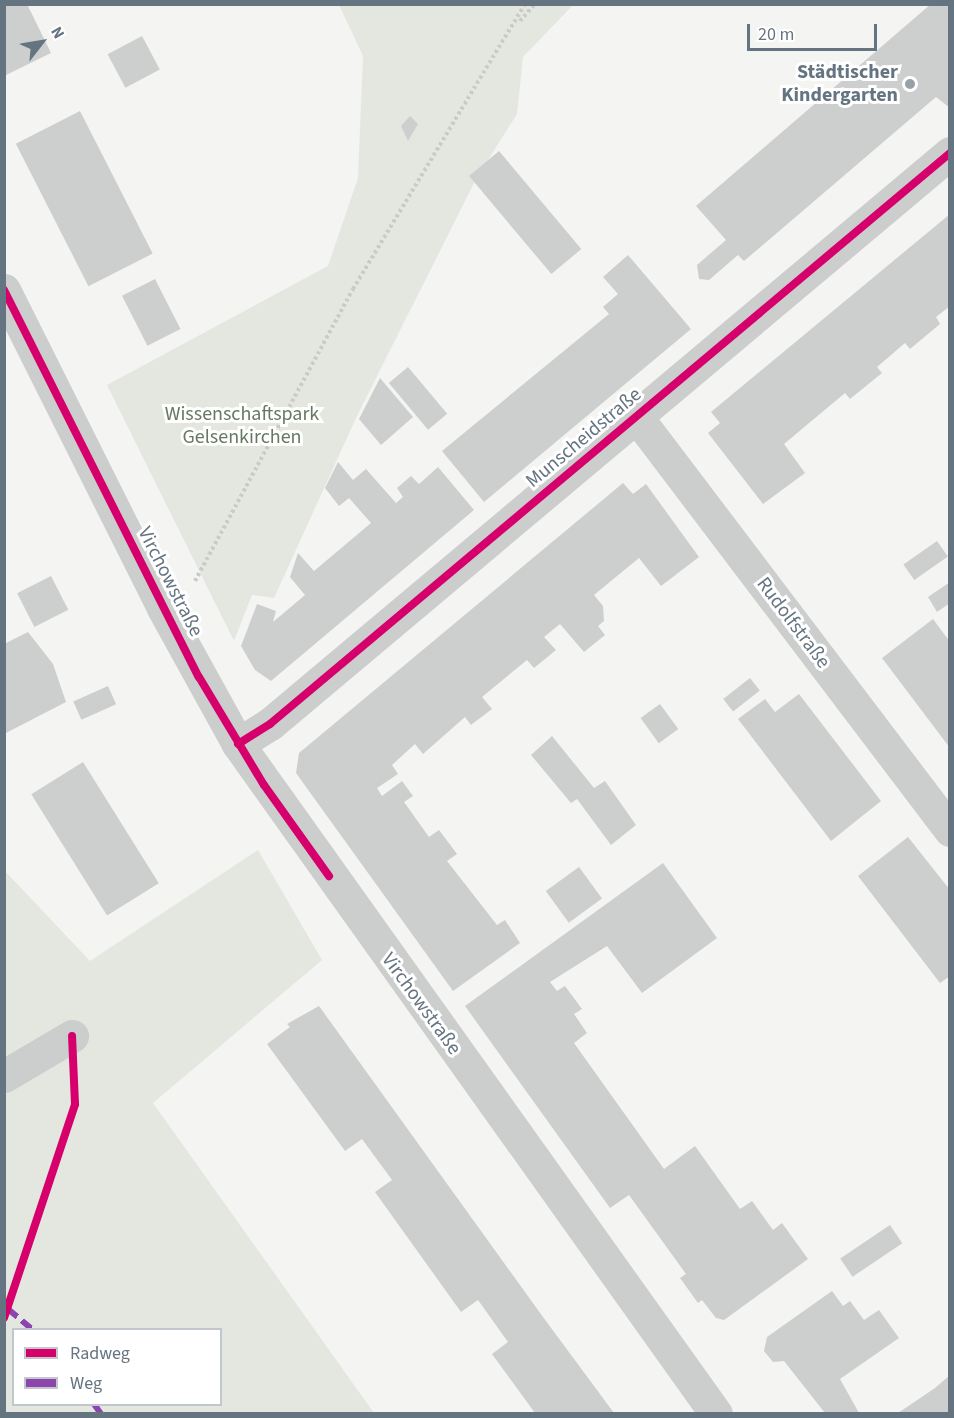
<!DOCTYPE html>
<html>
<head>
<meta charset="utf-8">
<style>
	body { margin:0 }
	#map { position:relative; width:954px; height:1418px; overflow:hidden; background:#f4f4f2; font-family:"Source Sans 3",sans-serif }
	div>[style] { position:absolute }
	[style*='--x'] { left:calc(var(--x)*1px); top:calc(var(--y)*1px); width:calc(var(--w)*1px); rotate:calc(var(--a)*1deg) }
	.green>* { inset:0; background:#e4e7e0 }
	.building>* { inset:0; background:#cdcece; transform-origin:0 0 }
	.path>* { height:4px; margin-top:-2px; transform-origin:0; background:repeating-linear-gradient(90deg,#cacaca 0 3px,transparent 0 6px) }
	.minor>* { height:33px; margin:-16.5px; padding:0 16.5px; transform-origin:16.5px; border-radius:16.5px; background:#cccdcd }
	.quiet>* { height:6px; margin-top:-3px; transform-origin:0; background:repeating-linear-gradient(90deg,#8e44ad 0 12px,transparent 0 18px) }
	.cycleway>* { height:8px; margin:-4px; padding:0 4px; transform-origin:4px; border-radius:4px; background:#d6006c }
	.dots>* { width:16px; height:16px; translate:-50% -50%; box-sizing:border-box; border:3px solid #fff; border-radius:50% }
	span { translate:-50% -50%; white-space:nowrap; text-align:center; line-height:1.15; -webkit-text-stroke:6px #fff; paint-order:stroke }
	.poi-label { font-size:20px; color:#657481; font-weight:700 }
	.right { translate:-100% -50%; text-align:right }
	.park-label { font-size:20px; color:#677963 }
	.street-label { font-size:20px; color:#657481 }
	.frame { position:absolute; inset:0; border:6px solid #657481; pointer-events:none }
	.legend { position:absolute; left:12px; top:1328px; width:210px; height:78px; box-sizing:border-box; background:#fff; border:2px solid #c1c7cd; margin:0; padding:8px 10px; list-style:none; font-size:18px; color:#657481 }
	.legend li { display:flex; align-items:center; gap:12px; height:30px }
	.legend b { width:30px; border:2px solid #c1c7cd }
	.north { position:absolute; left:12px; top:12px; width:60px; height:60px; -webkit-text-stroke:4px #fff; paint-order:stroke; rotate:59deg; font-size:16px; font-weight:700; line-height:24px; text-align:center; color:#657481 }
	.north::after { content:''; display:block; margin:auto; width:21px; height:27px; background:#657481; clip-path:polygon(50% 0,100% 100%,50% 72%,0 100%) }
	.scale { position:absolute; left:747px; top:24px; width:130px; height:27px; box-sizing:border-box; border:3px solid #657481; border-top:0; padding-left:8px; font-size:18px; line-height:21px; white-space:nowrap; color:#657481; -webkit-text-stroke:4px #fff; paint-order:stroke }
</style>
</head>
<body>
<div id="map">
	<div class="green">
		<div style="clip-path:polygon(339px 5px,573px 5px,523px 57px,517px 114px,476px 179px,356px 418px,274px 598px,252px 595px,234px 641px,107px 385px,328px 266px,358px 178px,363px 56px)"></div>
		<div style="clip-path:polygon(evenodd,258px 850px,322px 960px,153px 1103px,374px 1413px,5px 1413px,5px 871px,90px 961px,258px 850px,14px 1330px,220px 1330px,220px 1404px,14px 1404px,14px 1330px)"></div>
	</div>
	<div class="building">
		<div style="clip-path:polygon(4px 4px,27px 4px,51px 53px,4px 76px)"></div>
		<div style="clip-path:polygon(931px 4px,950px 4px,950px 108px,936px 97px,744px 261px,738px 255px,709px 280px,699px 279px,697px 265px,726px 240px,696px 206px)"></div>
		<div style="left:142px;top:36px;width:38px;height:39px;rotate:62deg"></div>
		<div style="left:80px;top:111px;width:160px;height:72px;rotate:63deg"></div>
		<div style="clip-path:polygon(410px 116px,418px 124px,408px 141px,401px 126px)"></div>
		<div style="left:499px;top:151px;width:128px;height:39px;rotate:50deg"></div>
		<div style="clip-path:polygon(950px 214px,950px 306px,936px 317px,940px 324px,910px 349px,905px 343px,877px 367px,882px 373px,850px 399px,845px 393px,784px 444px,805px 473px,763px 504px,708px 433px,720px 423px,711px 412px)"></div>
		<div style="clip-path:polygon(628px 255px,691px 329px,484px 502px,442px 451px,609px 314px,603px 307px,618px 294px,603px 277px)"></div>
		<div style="left:155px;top:279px;width:56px;height:37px;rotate:63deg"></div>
		<div style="left:408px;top:367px;width:61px;height:25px;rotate:50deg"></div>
		<div style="clip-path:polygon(380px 378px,413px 417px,381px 445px,359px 419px)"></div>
		<div style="clip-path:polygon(338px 462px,353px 480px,366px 469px,396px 503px,403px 497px,397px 488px,411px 476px,419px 484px,438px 467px,474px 510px,271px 681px,255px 670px,241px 646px,257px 604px,276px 611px,273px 622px,305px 595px,290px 577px,298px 553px,314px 571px,371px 523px,349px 498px,339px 506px,325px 488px)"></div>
		<div style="clip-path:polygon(623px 483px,633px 494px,646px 484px,699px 557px,661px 586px,639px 558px,594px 595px,603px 606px,604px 621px,598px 626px,605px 635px,584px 652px,560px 624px,544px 637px,556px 650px,534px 668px,527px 660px,482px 697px,492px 709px,471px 725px,465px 717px,423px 754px,415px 744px,392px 765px,398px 774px,377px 788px,382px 796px,402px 781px,413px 796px,404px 802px,429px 837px,439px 830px,457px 854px,447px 861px,497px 925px,505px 920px,520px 943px,453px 991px,296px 773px,299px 753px)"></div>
		<div style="left:937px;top:541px;width:19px;height:41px;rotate:55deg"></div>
		<div style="left:51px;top:576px;width:38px;height:38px;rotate:63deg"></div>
		<div style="clip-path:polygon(950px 582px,950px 603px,937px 612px,928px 597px)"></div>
		<div style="clip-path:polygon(933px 619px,950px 642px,950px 748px,882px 658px)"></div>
		<div style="clip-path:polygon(28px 632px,53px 664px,66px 702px,4px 734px,4px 644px)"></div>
		<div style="left:750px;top:678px;width:16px;height:34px;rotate:52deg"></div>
		<div style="left:108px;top:686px;width:20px;height:38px;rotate:66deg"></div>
		<div style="clip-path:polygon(799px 694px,881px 801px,831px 841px,738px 719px,765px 699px,775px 712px)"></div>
		<div style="left:660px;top:704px;width:31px;height:24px;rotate:54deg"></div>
		<div style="clip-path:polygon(552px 736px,594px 788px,605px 781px,636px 825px,611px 845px,577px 799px,571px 803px,531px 755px)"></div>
		<div style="left:83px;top:762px;width:143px;height:61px;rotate:58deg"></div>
		<div style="clip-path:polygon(908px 837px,950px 890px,950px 976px,940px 983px,858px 876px)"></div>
		<div style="clip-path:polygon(663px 863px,717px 938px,642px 993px,607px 946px,550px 982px,557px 991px,565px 986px,582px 1009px,574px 1014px,587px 1033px,574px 1043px,664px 1169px,695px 1146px,740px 1209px,752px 1201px,773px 1230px,782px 1223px,808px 1259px,724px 1320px,716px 1318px,702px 1300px,698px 1303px,680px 1278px,686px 1274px,629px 1195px,610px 1208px,465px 1006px)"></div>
		<div style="left:579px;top:867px;width:39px;height:41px;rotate:54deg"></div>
		<div style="clip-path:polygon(319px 1006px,543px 1317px,614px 1413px,535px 1413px,492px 1354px,508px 1342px,478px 1300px,461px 1312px,375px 1192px,392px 1180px,362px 1139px,345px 1151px,267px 1044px,290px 1027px,287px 1024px)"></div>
		<div style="left:890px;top:1225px;width:22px;height:60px;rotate:56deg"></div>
		<div style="clip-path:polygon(832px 1291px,843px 1306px,850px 1301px,864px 1320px,879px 1310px,899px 1338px,840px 1379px,859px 1413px,825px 1413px,784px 1361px,773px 1362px,764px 1351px,767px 1337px)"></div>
		<div style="clip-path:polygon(950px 1375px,950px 1413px,898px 1413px,935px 1388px)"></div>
	</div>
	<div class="path">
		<div style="--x:520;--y:21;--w:23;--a:-49"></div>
		<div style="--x:195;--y:581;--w:332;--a:-61.6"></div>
		<div style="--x:353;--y:289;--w:333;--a:-58.9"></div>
	</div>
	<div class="minor">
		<div style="--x:4;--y:290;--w:356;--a:63.4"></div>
		<div style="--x:163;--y:608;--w:155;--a:61.1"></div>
		<div style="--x:238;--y:744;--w:823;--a:54.49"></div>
		<div style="--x:636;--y:416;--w:520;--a:52.82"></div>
		<div style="--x:238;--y:744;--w:38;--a:-32"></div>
		<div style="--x:270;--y:724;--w:888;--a:-40.02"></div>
		<div style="--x:4;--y:1076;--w:79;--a:-30.5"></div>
	</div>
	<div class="quiet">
		<div style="--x:8;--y:1309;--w:33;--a:40"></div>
		<div style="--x:94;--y:1404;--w:12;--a:55"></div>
	</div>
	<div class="cycleway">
		<div style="--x:4;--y:290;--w:433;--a:63.3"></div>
		<div style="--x:199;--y:677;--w:126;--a:59"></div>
		<div style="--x:264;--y:785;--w:112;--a:54.5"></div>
		<div style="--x:238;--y:744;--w:38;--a:-32"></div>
		<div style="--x:270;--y:724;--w:888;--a:-40.02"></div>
		<div style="--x:4;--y:1318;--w:225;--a:-71.6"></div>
		<div style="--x:75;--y:1104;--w:68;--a:-92.5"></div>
	</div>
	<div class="dots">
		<div style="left:910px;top:84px;background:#97a1a9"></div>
	</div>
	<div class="poi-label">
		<span class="right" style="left:898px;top:84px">Städtischer<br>Kindergarten</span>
	</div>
	<div class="park-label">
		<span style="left:242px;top:426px">Wissenschaftspark<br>Gelsenkirchen</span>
	</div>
	<div class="street-label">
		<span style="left:584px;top:438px;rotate:-40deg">Munscheidstraße</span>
		<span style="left:170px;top:582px;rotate:63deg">Virchowstraße</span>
		<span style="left:793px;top:623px;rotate:53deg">Rudolfstraße</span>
		<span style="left:421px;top:1004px;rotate:54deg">Virchowstraße</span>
	</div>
	<div class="frame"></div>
	<ul class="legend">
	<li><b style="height:8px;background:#d6006c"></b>Radweg</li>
	<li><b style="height:8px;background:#8e44ad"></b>Weg</li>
	</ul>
	<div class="north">N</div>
	<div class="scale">20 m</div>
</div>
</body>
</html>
